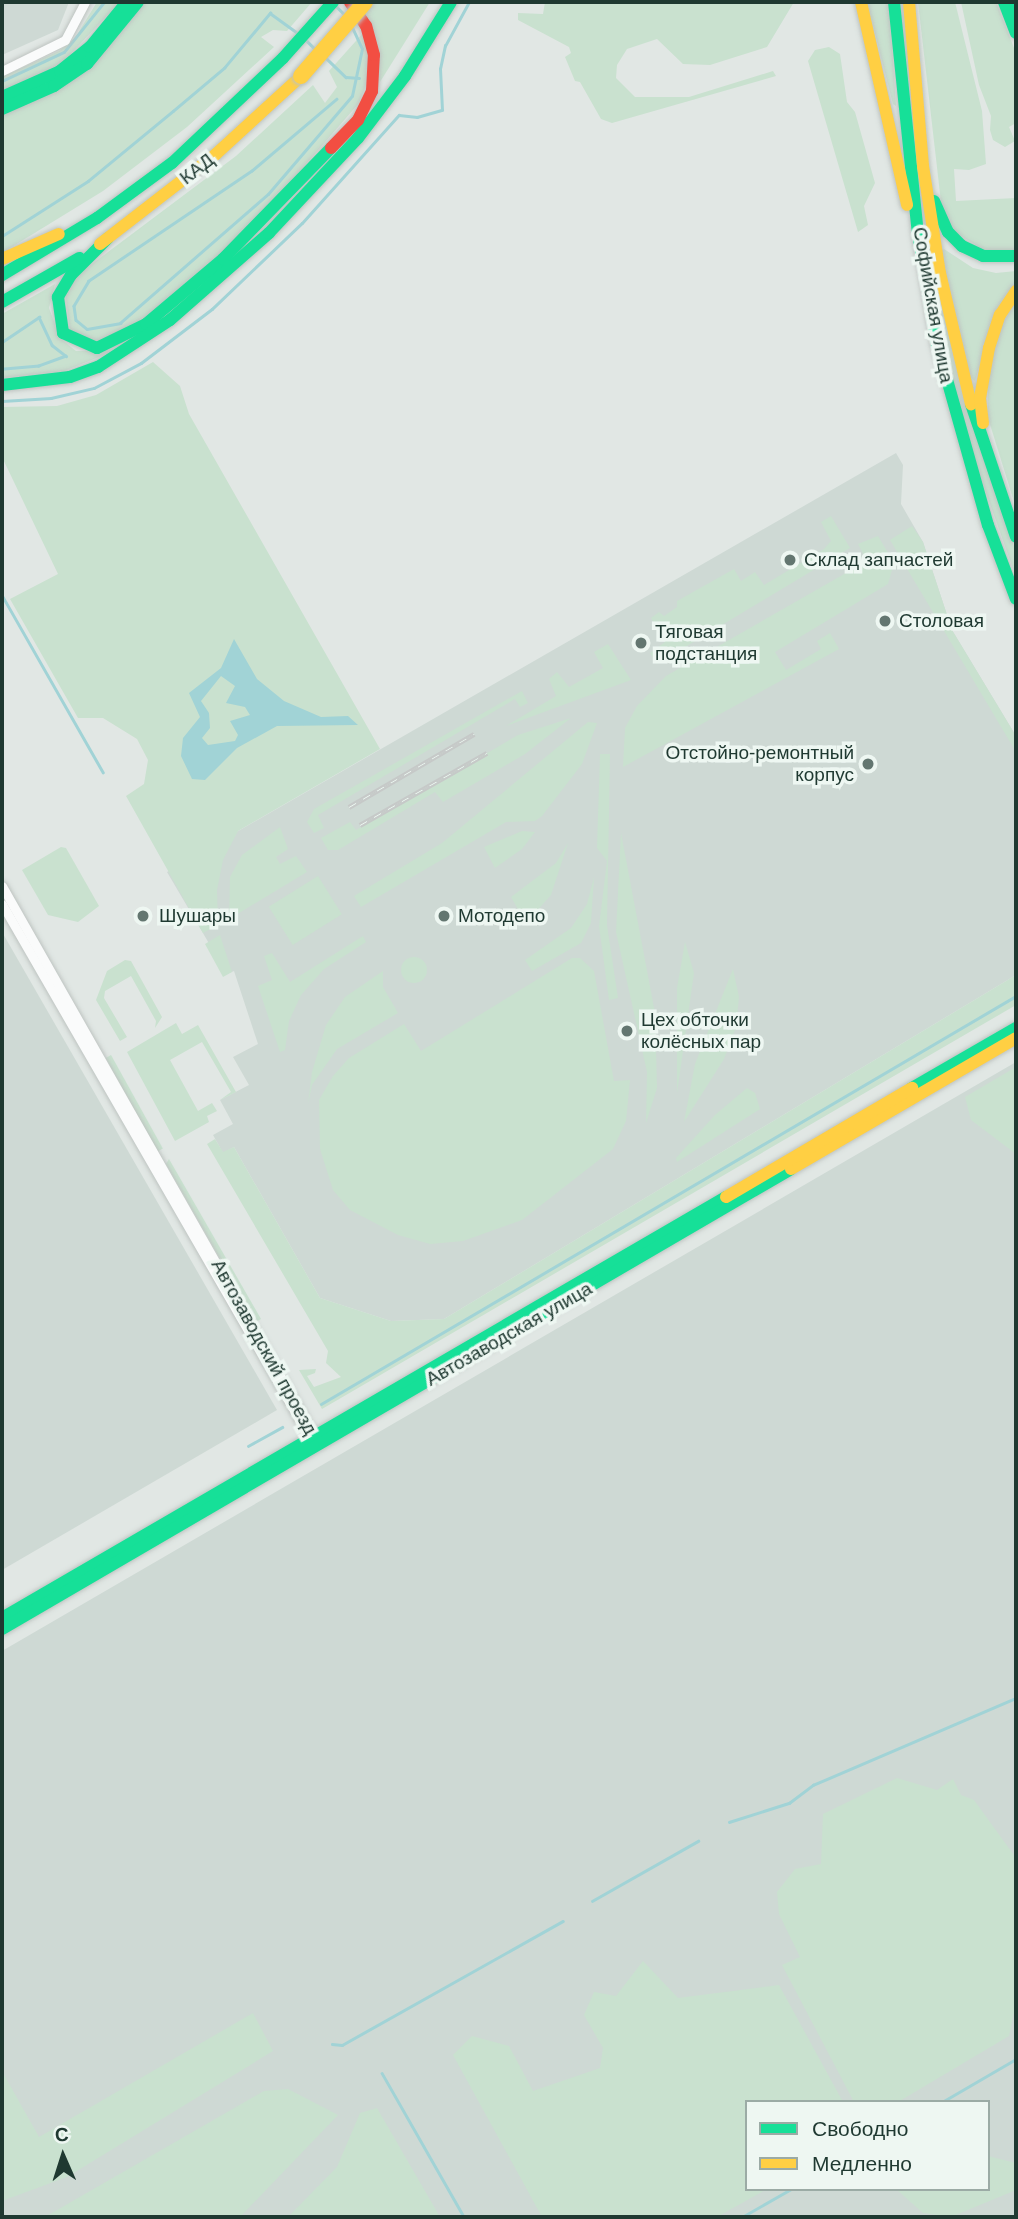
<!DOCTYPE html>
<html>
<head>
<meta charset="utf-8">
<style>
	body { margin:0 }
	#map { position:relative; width:1018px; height:2219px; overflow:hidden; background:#e1e7e4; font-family:Arial,sans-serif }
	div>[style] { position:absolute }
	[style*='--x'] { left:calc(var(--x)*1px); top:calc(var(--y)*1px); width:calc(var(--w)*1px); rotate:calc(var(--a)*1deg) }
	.built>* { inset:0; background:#ced9d4 }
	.green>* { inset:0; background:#c9e1cf; transform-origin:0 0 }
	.round { border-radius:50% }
	.water>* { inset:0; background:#a1d3d6 }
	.stream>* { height:2.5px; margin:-1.25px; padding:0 1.25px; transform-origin:1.25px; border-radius:1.25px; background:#a1d3d6 }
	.roads { filter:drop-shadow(0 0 2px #bec4c1) drop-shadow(0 0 2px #bec4c1) }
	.street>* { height:9px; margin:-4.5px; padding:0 4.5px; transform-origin:4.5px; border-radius:4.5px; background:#fafbfb }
	.fast>* { height:12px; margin:-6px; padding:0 6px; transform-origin:6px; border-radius:6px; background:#16e098 }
	.slow>* { height:12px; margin:-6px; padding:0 6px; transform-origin:6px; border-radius:6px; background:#ffcf43 }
	.jam>* { height:12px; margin:-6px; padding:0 6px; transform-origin:6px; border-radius:6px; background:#f24e42 }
	.rail>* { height:5px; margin-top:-2.5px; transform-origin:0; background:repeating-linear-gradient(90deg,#eef7f2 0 8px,#c6c9c8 0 16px); box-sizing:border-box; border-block:2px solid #c6c9c8 }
	.bridges { filter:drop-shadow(0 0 2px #bbc3c1) drop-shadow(0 0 2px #bbc3c1) }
	.slow-bridge>* { height:16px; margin:-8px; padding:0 8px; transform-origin:8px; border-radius:8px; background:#ffcf43 }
	.dots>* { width:19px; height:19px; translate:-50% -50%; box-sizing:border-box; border:4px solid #eef7f2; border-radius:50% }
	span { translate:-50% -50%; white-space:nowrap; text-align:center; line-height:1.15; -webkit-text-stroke:7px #eef7f2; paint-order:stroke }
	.street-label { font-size:19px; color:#1f3931 }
	.poi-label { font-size:19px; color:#1f3931 }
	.left { translate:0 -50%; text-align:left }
	.right { translate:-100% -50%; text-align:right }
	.frame { position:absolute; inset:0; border:4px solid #1f3931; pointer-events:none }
	.legend { position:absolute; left:745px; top:2100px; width:245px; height:91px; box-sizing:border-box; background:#eef7f2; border:2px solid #9baba5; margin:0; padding:9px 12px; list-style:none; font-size:21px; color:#1f3931 }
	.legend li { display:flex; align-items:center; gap:14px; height:35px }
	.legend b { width:35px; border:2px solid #9baba5 }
	.north { position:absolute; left:28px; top:2121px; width:70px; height:70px; -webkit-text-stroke:5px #eef7f2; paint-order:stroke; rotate:357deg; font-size:19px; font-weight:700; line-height:28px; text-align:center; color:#1f3931 }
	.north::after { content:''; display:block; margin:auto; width:24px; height:32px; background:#1f3931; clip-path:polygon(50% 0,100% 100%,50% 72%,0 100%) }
</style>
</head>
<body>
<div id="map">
	<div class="built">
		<div style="clip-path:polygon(2px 2px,69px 2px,58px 30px,2px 55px)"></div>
		<div style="clip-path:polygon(896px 453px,903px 465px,901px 504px,923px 542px,952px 630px,1016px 736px,1016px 975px,444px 1319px,391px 1321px,320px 1298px,234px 1147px,223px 1153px,213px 1135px,233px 1124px,220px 1100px,249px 1085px,233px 1057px,258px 1044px,234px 971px,227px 974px,167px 872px)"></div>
		<div style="clip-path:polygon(2px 932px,277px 1410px,2px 1570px)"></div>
		<div style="clip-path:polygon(evenodd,1016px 1062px,1016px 2217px,2px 2217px,2px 1651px,1016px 1062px,747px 2102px,988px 2102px,988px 2189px,747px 2189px,747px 2102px)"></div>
	</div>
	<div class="green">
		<div style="clip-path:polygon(97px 2px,120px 2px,59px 66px,2px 93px,2px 77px,59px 51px,75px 38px)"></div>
		<div style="clip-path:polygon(145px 2px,312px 2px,287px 31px,273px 30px,261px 37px,274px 47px,187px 127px,103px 191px,2px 253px,2px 115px)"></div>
		<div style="clip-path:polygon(356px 2px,430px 2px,380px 82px)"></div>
		<div style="clip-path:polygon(545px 2px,794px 2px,767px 47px,710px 65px,683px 64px,657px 39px,627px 49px,617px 65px,616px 78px,635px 97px,689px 97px,773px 71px,776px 76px,612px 123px,601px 119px,580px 82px,575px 81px,565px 57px,571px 53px,569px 47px,518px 20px,518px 13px,543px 14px)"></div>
		<div style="clip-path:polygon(867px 2px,889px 2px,896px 106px,893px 104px)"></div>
		<div style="clip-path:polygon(918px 2px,955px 2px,982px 111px,986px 164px,969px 170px,954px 169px,956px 201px,1016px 198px,1016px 250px,984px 250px,955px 232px,942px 211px)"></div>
		<div style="clip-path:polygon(961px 2px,996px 2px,1016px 53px,1016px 123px,1009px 127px,1015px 141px,1005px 147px,993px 140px,990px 130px,991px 116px,979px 85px)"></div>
		<div style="clip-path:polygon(364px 32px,369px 45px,366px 85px,359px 103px,252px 226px,138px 323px,97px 343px,70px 330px,65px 291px,80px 273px,236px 156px,313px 85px,325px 103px,337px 87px,329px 71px)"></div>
		<div style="clip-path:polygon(829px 47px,840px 54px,847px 102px,855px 112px,875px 183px,864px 206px,868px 225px,858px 232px,808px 61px,815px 50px)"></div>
		<div style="clip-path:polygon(944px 249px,973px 268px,996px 273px,1016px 271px,1016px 283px,996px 310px,975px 381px,971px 378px,941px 251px)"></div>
		<div style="clip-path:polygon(933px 260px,961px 390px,1016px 552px,1016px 577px,973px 456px,948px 359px,929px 261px)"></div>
		<div style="clip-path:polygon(55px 284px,49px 308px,60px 338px,76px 351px,114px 351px,64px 371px,2px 378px,2px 314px)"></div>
		<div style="clip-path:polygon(1016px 298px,1016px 508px,988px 418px,988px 378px,998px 330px)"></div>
		<div style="clip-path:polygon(153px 362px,180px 386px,189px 414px,380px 749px,238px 831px,223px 860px,217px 890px,218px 925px,203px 933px,126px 796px,144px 784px,148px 760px,137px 739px,103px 718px,78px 718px,10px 599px,58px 574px,2px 457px,2px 407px,57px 406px,96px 395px)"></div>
		<div style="clip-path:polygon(831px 516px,850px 548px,657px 664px,650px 653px,665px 642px,651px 618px,659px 612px,664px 616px,677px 607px,677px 601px,734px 569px,741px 581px,755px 572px,764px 585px,824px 549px,831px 541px,821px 522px)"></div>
		<div style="clip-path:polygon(912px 526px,923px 542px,952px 630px,1016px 736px,1016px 752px,890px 540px)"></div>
		<div style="clip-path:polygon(878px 536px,894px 563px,888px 584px,775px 652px,786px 670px,821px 649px,817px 641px,830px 633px,839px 649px,623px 767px,625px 728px,637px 706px,666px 676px,867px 561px,858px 544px)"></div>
		<div style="clip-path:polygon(608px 644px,631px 680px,506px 726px,556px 696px,549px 679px,557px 672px,569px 687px,603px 668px,594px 652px)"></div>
		<div style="clip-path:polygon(522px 691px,528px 703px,520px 707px,515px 699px,318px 815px,324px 828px,314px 833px,307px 822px,314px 809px)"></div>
		<div style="clip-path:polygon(571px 718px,525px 754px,443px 802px,435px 792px,338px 850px,328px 850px,321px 838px,350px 822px,356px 830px,518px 735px)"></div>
		<div style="clip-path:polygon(588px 722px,597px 723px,582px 764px,542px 816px,535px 821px,506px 822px,361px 907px,354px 896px,442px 843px)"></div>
		<div style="clip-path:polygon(600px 754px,610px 754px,607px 925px,618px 998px,609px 1000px,599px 926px,607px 861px,597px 848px)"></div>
		<div style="clip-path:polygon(280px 827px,288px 849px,276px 857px,280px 864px,296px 856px,307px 872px,229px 919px,230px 877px,242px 855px)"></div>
		<div style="clip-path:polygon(522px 831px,535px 832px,522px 849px,495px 868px,484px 847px)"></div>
		<div style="clip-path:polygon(621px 833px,655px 1013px,657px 1088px,646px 1123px,647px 1072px,616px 932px)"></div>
		<div style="clip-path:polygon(568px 843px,551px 895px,526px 923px,511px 897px,556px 863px)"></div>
		<div style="clip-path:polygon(61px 847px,66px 848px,99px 906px,78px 922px,48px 915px,22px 870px)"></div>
		<div style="left:318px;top:876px;width:45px;height:58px;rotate:58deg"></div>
		<div style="clip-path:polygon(594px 877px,591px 923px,581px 943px,532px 971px,525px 960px,571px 928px,587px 904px)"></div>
		<div style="clip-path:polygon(220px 935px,232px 972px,223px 977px,205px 944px)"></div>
		<div style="clip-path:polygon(363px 936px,366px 942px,324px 969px,301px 995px,289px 1021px,285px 1050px,280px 1052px,258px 986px,272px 980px,264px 956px,272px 953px,290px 982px)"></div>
		<div style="clip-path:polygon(685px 942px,694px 973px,677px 1093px,677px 988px)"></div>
		<div class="round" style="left:401px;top:957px;width:26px;height:26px"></div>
		<div style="clip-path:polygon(572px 958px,580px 958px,594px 971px,614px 1081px,630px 1080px,626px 1121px,613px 1149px,522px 1220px,463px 1241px,430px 1244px,398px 1235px,350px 1210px,333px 1190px,320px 1149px,319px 1100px,333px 1076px,349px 1058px,404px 1024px,421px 1051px)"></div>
		<div style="clip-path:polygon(125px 960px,131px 961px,162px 1017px,155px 1028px,156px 1021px,131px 976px,105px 991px,104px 998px,127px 1037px,120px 1041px,96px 1000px,107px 971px)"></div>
		<div style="clip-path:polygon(733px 969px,739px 997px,736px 1027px,724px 1059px,684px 1122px,695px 1064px)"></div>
		<div style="clip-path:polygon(383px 971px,383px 987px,398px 1013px,337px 1049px,312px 1085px,308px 1104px,312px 1072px,326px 1025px,345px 997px)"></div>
		<div style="clip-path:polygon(1016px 975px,1016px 1005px,322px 1409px,299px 1370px,316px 1369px,315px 1373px,307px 1376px,314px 1387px,341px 1377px,326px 1363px,328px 1351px,207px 1144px,215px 1139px,223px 1152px,234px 1147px,320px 1298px,391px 1321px,444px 1319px)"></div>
		<div style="clip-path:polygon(176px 1023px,182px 1034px,198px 1025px,236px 1092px,220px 1100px,231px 1092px,202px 1042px,170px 1060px,198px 1111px,212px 1103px,217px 1111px,207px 1116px,209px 1122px,175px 1141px,127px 1052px)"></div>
		<div style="left:111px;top:1055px;width:107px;height:6px;rotate:61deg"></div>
		<div style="clip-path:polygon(1016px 1067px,1016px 1154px,971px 1120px,965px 1097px)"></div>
		<div style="clip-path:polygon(747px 1088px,755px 1093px,760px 1109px,677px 1162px,676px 1158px,715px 1115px)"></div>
		<div style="clip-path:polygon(169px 1159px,261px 1319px,256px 1322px,166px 1164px)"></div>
		<div style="clip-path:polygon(897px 1778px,937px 1790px,953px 1779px,961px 1795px,974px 1800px,1016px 1858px,1016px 2003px,1009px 2036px,898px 2102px,854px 2102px,782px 1965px,800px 1957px,779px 1914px,777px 1892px,795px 1869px,821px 1864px,823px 1814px)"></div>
		<div style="clip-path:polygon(643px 1961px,678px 1998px,779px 1985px,843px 2102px,747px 2102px,747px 2189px,767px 2189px,717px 2217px,542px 2217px,453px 2055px,472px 2036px,509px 2046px,533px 2091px,600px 2068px,603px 2048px,584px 2015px,594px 1992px,616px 1996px)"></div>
		<div style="clip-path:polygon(253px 2013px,273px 2051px,67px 2177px,2px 2201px,2px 2071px,39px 2137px)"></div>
		<div style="clip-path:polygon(288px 2089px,338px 2115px,240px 2217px,45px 2217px,264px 2091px)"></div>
		<div style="clip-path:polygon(377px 2108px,440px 2217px,288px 2217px,337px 2167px,360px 2113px)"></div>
		<div style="clip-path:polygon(988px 2156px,1016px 2163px,1016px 2190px,951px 2217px,923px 2213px,896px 2189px,988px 2189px)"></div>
	</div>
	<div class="water">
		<div style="clip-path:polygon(evenodd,234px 639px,257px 679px,284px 701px,321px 717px,348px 716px,358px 725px,277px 726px,237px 748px,205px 780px,192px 779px,181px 756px,183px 738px,200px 717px,189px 693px,221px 668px,234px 639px,221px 676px,235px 686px,226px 703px,245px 707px,250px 715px,230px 721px,238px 735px,235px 741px,208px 745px,202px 738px,210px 728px,209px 713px,201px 701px,221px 676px)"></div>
	</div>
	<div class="stream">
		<div style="--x:336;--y:6;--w:14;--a:45"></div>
		<div style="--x:307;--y:41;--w:14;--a:45"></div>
		<div style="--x:325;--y:57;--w:29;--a:44"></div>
		<div style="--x:346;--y:77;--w:13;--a:4"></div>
		<div style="--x:2;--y:81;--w:68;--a:-25.1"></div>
		<div style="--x:64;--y:52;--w:64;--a:-51.3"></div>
		<div style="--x:337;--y:99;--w:111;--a:139.7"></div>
		<div style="--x:252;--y:171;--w:197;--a:146"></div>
		<div style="--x:89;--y:281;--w:29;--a:121"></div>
		<div style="--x:74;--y:306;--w:14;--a:82"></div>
		<div style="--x:76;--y:320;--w:14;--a:39"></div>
		<div style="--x:87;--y:329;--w:34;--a:-10"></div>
		<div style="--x:120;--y:323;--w:196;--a:-41.1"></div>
		<div style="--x:268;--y:194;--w:129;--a:-49.4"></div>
		<div style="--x:352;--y:96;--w:48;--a:-78"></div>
		<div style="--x:362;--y:49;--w:26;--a:-115"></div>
		<div style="--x:2;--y:236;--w:102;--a:-32.6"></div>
		<div style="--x:88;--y:181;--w:110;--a:-39.5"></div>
		<div style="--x:173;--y:111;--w:67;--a:-40.1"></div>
		<div style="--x:224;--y:68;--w:72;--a:-50.1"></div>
		<div style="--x:270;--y:13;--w:32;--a:36"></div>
		<div style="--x:2;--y:342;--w:45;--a:-34"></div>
		<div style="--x:39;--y:317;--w:31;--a:65"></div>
		<div style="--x:52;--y:345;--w:18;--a:38"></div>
		<div style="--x:66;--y:356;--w:29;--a:160"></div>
		<div style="--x:39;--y:366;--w:37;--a:175"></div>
		<div style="--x:2;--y:401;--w:49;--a:-3.5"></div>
		<div style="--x:51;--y:398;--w:44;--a:-13.1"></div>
		<div style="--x:94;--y:388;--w:53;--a:-28"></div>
		<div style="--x:141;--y:363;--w:89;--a:-37.3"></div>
		<div style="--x:212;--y:309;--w:124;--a:-43.7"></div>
		<div style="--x:302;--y:223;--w:145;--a:-48.1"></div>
		<div style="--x:399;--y:115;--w:18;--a:6"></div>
		<div style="--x:417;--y:117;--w:26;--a:-16"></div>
		<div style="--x:442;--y:110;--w:41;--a:-92.8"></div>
		<div style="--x:440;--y:69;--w:24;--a:-78"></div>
		<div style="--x:445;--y:46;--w:50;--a:-61.4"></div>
		<div style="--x:2;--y:595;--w:204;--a:60.3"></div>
		<div style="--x:321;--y:1404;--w:806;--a:-30.42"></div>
		<div style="--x:248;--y:1446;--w:39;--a:-29"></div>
		<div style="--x:729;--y:1822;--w:63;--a:-17.6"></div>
		<div style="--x:789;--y:1803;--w:30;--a:-37"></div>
		<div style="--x:813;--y:1785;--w:221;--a:-23.2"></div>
		<div style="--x:592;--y:1901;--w:122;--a:-29.5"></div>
		<div style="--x:332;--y:2044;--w:10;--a:6"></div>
		<div style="--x:342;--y:2045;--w:253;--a:-29.3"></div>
		<div style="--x:382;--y:2073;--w:166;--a:60.3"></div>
		<div style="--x:942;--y:2102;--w:86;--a:-30.2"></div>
		<div style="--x:742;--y:2217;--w:56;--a:-29.7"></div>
	</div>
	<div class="roads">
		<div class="street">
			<div style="--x:2;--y:71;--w:70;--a:-26.2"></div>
			<div style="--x:65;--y:40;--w:43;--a:-62.2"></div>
			<div style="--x:2;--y:886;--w:638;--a:60.42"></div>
			<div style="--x:2;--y:904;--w:622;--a:60.02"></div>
		</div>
		<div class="fast">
			<div style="--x:894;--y:2;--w:233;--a:84.1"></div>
			<div style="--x:918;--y:234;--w:112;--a:80.2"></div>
			<div style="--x:937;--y:344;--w:188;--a:74.3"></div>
			<div style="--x:988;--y:525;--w:79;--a:69.3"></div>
			<div style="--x:1004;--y:2;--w:33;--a:69"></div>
			<div style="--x:1015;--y:2;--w:4;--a:76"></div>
			<div style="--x:2;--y:97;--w:64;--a:-24.1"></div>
			<div style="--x:60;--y:71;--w:38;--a:-39"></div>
			<div style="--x:90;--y:47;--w:58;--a:-50.6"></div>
			<div style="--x:2;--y:109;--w:57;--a:-23.9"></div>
			<div style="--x:54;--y:86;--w:40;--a:-34"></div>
			<div style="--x:87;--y:64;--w:80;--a:-50.6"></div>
			<div style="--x:934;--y:201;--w:34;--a:66"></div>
			<div style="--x:948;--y:232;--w:20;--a:45"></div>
			<div style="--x:962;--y:246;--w:23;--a:25"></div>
			<div style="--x:983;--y:256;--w:33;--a:0"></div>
			<div style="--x:108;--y:238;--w:52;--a:135"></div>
			<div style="--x:71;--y:275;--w:26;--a:121"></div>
			<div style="--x:58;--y:297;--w:36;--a:82"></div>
			<div style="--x:63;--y:333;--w:37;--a:24"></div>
			<div style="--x:97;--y:348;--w:55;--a:-26.1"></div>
			<div style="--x:146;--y:324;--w:101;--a:-40.2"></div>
			<div style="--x:223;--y:259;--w:155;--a:-45.8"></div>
			<div style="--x:2;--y:275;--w:111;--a:-31"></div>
			<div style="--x:97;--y:218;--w:93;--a:-36.3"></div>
			<div style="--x:172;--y:163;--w:153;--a:-43.4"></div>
			<div style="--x:283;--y:58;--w:75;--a:-48.2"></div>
			<div style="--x:2;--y:302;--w:89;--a:-29.7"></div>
			<div style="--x:2;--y:385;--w:68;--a:-6.7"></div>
			<div style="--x:70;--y:377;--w:30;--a:-20"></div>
			<div style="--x:98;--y:367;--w:86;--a:-33.1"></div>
			<div style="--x:170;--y:320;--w:132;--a:-41.3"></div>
			<div style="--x:269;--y:233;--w:130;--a:-46.9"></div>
			<div style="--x:358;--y:138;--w:78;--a:-52.8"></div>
			<div style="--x:405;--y:76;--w:87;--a:-58.1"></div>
			<div style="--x:971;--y:404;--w:140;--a:71.3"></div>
			<div style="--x:912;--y:1088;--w:120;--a:-30"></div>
			<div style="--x:2;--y:1618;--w:838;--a:-30.18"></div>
			<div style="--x:2;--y:1629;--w:913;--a:-30.24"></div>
		</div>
		<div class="slow">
			<div style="--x:861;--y:2;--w:208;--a:77.2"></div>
			<div style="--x:909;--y:2;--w:165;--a:85.1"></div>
			<div style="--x:923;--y:166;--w:108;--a:81"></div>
			<div style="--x:940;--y:273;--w:135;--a:76.7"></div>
			<div style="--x:100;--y:244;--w:147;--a:-37.8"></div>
			<div style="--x:216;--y:154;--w:115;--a:-42.5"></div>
			<div style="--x:2;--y:259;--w:62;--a:-23.7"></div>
			<div style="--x:983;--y:423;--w:25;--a:-97"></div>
			<div style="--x:980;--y:398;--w:51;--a:-79.8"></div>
			<div style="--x:989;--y:348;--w:35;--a:-72"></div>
			<div style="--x:1000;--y:315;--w:29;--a:-56"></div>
			<div style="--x:791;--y:1169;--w:260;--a:-30.2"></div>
			<div style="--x:726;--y:1197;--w:216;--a:-30.4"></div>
		</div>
		<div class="jam">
			<div style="--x:331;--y:148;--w:39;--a:-46"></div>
			<div style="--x:358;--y:120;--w:32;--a:-64"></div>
			<div style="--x:372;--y:91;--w:36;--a:-87"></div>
			<div style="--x:374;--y:55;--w:30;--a:-105"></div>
			<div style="--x:366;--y:26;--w:29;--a:-124"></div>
		</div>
	</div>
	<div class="rail">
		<div style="--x:349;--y:807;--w:145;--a:-30.3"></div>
		<div style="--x:360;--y:825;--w:146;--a:-29.6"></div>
	</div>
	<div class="bridges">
		<div class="slow-bridge">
			<div style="--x:301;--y:76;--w:98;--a:-49.1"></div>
		</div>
	</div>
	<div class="dots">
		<div style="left:790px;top:560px;background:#637670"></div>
		<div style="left:885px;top:621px;background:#637670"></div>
		<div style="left:641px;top:643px;background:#637670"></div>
		<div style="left:868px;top:764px;background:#637670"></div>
		<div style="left:143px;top:916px;background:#637670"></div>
		<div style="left:444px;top:916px;background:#637670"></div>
		<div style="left:627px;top:1031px;background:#637670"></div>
	</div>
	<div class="street-label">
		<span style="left:197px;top:169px;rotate:-38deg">КАД</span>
		<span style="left:933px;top:305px;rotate:80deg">Софийская улица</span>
		<span style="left:509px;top:1334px;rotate:-30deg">Автозаводская улица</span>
		<span style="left:264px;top:1347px;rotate:61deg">Автозаводский проезд</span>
	</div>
	<div class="poi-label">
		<span class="left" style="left:804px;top:560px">Склад запчастей</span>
		<span class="left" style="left:899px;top:621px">Столовая</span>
		<span class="left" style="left:655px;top:643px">Тяговая<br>подстанция</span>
		<span class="right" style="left:854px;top:764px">Отстойно-ремонтный<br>корпус</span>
		<span class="left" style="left:159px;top:916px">Шушары</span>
		<span class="left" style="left:458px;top:916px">Мотодепо</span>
		<span class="left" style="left:641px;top:1031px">Цех обточки<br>колёсных пар</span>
	</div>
	<div class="frame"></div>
	<ul class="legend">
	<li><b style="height:9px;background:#16e098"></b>Свободно</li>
	<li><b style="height:9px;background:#ffcf43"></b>Медленно</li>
	</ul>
	<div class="north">С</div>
</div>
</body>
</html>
